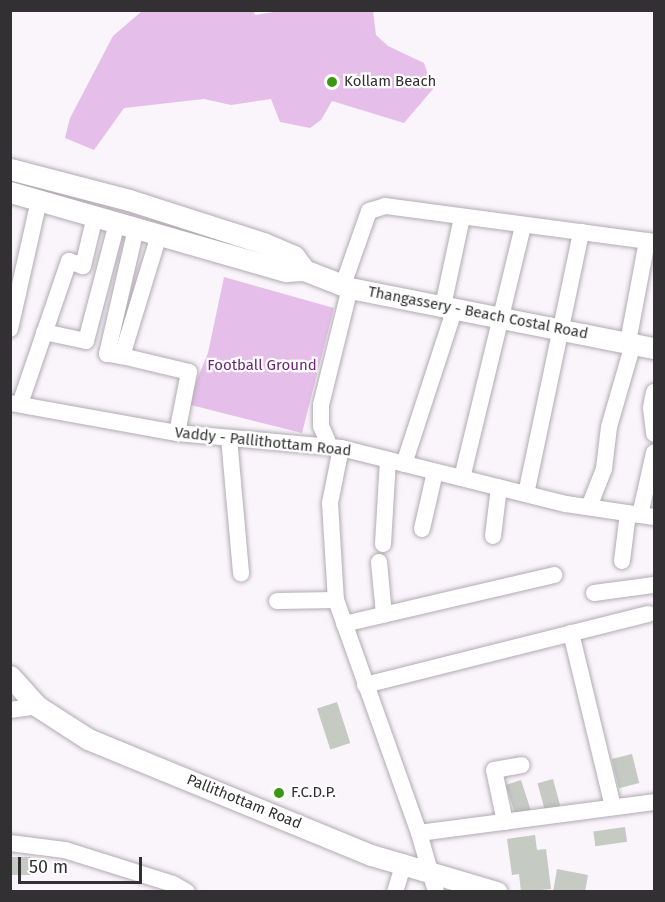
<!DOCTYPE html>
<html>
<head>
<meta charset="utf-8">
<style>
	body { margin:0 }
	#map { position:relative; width:665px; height:902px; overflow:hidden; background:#faf4fb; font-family:"Fira Sans",sans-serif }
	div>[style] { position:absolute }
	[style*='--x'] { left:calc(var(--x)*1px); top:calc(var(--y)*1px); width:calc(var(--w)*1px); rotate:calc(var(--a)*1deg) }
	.green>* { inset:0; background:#e5bfea }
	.building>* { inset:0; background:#c5cac3; transform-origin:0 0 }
	.roads { filter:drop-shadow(0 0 2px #b1abb2) drop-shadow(0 0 2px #b1abb2) }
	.minor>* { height:16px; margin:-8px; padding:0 8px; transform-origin:8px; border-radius:8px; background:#fff }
	.tertiary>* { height:21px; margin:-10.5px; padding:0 10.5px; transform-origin:10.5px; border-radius:10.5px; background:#fff }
	.dots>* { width:16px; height:16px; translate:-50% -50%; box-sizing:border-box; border:3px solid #fff; border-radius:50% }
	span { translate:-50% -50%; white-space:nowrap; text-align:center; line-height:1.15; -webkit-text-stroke:4.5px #fff; paint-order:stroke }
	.poi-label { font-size:15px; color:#333033 }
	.left { translate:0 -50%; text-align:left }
	.street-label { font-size:15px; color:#333033 }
	.park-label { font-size:15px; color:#6e2578 }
	.frame { position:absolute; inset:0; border:12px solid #333033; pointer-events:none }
	.scale { position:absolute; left:18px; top:857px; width:124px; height:27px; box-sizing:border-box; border:3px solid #333033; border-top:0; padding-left:8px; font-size:18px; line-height:21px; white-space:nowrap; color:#333033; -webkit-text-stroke:4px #fff; paint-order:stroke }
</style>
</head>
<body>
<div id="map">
	<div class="green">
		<div style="clip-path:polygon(253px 10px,255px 15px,286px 10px,373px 11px,376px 35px,388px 46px,424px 63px,433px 89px,404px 123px,332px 101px,321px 120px,310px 128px,280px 122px,271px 99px,231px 105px,204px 99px,124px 108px,94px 150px,65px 138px,70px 118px,113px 36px,142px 11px)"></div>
		<div style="clip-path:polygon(224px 277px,334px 308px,302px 433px,187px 404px,208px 353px)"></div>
	</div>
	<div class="building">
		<div style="left:337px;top:702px;width:43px;height:21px;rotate:72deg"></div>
		<div style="left:632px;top:754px;width:30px;height:21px;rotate:76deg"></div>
		<div style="left:553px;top:779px;width:34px;height:16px;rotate:75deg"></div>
		<div style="left:521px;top:780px;width:32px;height:16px;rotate:72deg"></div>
		<div style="left:625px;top:827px;width:15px;height:32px;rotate:82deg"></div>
		<div style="clip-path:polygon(535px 835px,537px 850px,546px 849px,551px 889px,521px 892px,519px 874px,512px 875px,507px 839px)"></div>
		<div style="left:10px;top:857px;width:21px;height:18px"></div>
		<div style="clip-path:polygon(557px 869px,588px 875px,585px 892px,553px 892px)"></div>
	</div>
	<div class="roads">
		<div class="minor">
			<div style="--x:159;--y:235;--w:127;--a:107"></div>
			<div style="--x:122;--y:356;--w:69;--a:13.4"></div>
			<div style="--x:189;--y:372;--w:62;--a:101.1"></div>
			<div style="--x:343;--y:285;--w:78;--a:-70.6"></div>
			<div style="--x:369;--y:211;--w:17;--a:-17"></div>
			<div style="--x:385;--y:206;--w:271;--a:7.6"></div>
			<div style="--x:443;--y:306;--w:91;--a:-77.9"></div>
			<div style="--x:10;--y:329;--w:132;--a:-77.3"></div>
			<div style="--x:44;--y:332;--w:43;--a:12.1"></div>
			<div style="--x:86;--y:341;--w:122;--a:-75.3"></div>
			<div style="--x:628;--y:342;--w:103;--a:-79.3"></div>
			<div style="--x:122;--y:356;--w:15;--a:-172"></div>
			<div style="--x:107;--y:354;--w:129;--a:-77"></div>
			<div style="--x:654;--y:392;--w:16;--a:101"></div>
			<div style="--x:651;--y:408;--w:26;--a:83"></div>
			<div style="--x:10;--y:403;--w:170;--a:10.2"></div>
			<div style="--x:177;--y:433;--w:165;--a:5.2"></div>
			<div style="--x:341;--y:448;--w:232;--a:14"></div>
			<div style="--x:566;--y:504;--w:89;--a:8.4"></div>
			<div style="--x:20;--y:404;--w:151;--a:-71.1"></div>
			<div style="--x:69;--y:261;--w:15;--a:20"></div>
			<div style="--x:83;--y:266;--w:51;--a:-76.5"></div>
			<div style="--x:229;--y:438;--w:136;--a:84.9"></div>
			<div style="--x:330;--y:447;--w:23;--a:-113"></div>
			<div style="--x:321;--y:426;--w:21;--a:-90"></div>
			<div style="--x:321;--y:405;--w:121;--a:-76.1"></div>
			<div style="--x:341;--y:448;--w:56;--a:101.3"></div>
			<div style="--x:330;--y:503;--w:97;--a:86.5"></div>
			<div style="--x:336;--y:600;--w:247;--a:70.4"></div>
			<div style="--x:419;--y:833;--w:61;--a:73.9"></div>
			<div style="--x:404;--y:464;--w:164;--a:-71.9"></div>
			<div style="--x:462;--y:478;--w:260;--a:-76.4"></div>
			<div style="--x:526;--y:494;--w:268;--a:-78.1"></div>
			<div style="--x:589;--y:507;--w:41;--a:-68.5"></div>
			<div style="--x:604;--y:469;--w:42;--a:-83.2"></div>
			<div style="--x:609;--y:427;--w:86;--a:-73.9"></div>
			<div style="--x:640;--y:515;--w:64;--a:-77.3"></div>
			<div style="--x:422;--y:529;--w:58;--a:-77.2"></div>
			<div style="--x:493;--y:536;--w:49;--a:-83"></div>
			<div style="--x:383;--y:544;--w:84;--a:-86.6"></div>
			<div style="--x:622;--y:561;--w:48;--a:-82.9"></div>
			<div style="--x:379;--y:562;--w:53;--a:84.6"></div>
			<div style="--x:594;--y:593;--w:61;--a:-7.6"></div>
			<div style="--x:277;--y:601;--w:59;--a:-1"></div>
			<div style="--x:344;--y:624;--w:216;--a:-13.1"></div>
			<div style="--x:571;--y:633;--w:179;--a:76.4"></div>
			<div style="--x:365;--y:685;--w:292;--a:-14.1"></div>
			<div style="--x:10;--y:710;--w:27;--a:-8"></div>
			<div style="--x:505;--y:822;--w:53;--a:-101.9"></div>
			<div style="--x:494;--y:770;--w:28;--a:-10"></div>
			<div style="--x:419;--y:833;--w:237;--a:-7.5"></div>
			<div style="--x:10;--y:843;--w:55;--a:7.3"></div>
			<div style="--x:65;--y:850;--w:113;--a:17.5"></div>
			<div style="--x:173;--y:884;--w:16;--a:30"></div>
			<div style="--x:395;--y:892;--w:31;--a:-73"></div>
		</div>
		<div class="tertiary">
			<div style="--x:10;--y:169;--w:123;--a:14.6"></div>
			<div style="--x:129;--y:200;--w:141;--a:17.8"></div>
			<div style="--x:263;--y:243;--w:34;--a:23"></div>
			<div style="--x:294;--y:256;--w:17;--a:54"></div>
			<div style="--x:10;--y:192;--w:287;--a:16"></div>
			<div style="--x:286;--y:271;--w:18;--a:-3"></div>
			<div style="--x:304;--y:270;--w:49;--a:21.4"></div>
			<div style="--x:350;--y:288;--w:310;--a:11.2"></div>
			<div style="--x:10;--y:676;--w:40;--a:48"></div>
			<div style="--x:37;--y:706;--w:61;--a:32.9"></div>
			<div style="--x:88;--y:739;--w:306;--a:22.3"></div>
			<div style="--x:371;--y:855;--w:131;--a:16.4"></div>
		</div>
	</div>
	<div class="dots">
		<div style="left:332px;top:82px;background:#3c9713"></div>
		<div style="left:279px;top:793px;background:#3c9713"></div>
	</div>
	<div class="poi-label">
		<span class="left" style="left:344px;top:82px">Kollam Beach</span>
		<span class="left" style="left:291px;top:793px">F.C.D.P.</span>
	</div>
	<div class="street-label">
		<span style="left:478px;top:313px;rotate:11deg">Thangassery - Beach Costal Road</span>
		<span style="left:263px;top:442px;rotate:6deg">Vaddy - Pallithottam Road</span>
		<span style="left:244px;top:802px;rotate:22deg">Pallithottam Road</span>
	</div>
	<div class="park-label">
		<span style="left:262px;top:366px">Football Ground</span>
	</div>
	<div class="frame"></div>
	<div class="scale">50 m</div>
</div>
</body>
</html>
